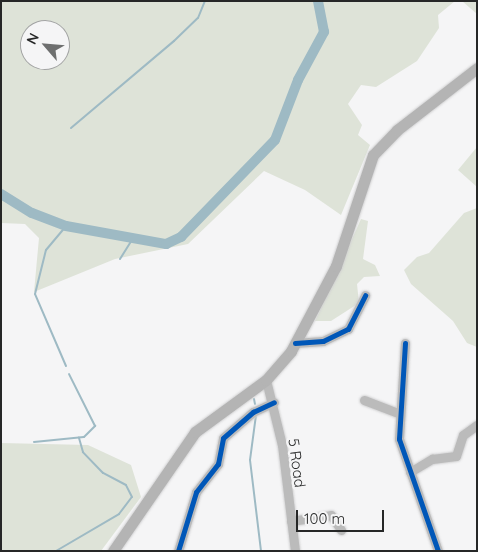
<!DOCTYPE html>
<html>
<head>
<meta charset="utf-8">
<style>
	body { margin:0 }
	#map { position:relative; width:478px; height:552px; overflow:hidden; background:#f5f5f6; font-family:Quicksand,sans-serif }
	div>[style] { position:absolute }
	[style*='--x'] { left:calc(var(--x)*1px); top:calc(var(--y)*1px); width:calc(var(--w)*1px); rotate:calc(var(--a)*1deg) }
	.green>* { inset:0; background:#dee3d8 }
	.stream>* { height:2px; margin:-1px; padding:0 1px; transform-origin:1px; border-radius:1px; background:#9ebac4 }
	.river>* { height:10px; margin:-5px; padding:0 5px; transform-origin:5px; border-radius:5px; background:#9ebac4 }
	.roads { filter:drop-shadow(0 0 1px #d0d0d1) drop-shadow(0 0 1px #d0d0d1) }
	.minor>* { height:9px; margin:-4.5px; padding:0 4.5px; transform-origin:4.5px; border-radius:4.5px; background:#bbb }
	.major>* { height:11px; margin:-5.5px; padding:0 5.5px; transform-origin:5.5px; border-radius:5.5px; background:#b4b4b4 }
	.cycleway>* { height:5px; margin:-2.5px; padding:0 2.5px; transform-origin:2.5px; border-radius:2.5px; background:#0057b8 }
	span { translate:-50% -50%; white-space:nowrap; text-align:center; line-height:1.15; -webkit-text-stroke:5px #f5f5f6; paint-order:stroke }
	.street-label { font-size:15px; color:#262727 }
	.frame { position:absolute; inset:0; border:2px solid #262727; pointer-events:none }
	.north { position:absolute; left:20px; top:20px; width:50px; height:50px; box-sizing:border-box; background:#f5f5f6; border:1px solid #a2a3a3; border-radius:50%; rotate:297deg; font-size:14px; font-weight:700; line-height:20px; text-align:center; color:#262727 }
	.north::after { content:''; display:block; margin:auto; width:18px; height:22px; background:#6e6f6f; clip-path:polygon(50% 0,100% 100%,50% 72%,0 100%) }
	.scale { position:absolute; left:296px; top:510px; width:88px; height:22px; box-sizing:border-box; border:2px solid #262727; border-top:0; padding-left:6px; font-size:15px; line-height:18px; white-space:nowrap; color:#262727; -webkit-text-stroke:4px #f5f5f6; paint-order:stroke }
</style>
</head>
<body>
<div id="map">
	<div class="green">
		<div style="clip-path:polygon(evenodd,1px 1px,455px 1px,438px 15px,439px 28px,417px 61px,376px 87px,361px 85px,348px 104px,362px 125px,358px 135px,370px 145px,341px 215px,305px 190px,264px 171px,188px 244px,115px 259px,34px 292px,39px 238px,25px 224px,1px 223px,1px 1px,30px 30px,60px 30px,60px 60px,30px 60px,30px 30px)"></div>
		<div style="clip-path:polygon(462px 1px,477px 1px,477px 14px)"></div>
		<div style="clip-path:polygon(477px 147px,477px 187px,458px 170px)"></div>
		<div style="clip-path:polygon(477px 208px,477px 347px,467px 343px,453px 321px,411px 284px,404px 270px,417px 257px,429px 253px,464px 213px)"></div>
		<div style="clip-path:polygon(361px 219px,368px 221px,363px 259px,375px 265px,380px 276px,364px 277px,357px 284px,359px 303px,331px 321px,315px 321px)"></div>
		<div style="clip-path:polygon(1px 443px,88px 445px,131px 465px,141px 497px,101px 551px,1px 551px)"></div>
	</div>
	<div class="stream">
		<div style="--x:71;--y:128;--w:135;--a:-40.2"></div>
		<div style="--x:174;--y:41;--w:33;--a:-44"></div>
		<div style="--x:198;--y:18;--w:18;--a:-68"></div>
		<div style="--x:120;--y:259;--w:26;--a:-58"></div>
		<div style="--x:66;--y:366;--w:78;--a:-113.3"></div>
		<div style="--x:35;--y:294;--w:45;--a:-76"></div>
		<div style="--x:46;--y:250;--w:31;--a:-50"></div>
		<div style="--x:254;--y:399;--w:5;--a:79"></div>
		<div style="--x:256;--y:415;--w:45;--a:97.6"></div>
		<div style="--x:250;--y:460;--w:92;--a:83.1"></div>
		<div style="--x:34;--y:442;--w:50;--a:-5.7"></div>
		<div style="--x:84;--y:437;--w:16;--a:-45"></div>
		<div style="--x:95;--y:426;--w:58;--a:-116.6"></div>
		<div style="--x:56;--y:551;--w:73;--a:-30.4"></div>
		<div style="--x:119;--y:514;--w:21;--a:-53"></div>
		<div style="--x:132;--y:497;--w:13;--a:-117"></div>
		<div style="--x:126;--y:485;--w:26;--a:-152"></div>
		<div style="--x:103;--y:473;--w:29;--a:-134"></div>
		<div style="--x:83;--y:452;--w:15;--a:-106"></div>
	</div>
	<div class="river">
		<div style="--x:1;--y:194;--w:36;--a:32"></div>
		<div style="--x:32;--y:213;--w:36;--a:21"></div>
		<div style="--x:66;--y:226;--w:102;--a:10.2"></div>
		<div style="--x:166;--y:244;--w:17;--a:-25"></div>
		<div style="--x:181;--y:237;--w:135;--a:-45.9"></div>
		<div style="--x:275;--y:140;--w:64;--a:-69"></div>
		<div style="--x:298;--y:80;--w:55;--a:-61.6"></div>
		<div style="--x:324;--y:32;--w:32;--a:-101"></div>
	</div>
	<div class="roads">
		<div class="minor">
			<div style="--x:295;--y:343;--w:28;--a:-4"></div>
			<div style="--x:323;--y:341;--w:28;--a:-26"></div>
			<div style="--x:348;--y:329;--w:38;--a:-63"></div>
			<div style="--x:405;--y:343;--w:96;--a:93.6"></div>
			<div style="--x:399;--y:439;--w:119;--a:70.8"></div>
			<div style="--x:266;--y:380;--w:67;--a:76.2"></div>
			<div style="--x:282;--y:445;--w:107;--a:83"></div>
			<div style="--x:364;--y:400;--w:36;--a:21"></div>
			<div style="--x:410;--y:472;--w:26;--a:-31"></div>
			<div style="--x:432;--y:459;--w:24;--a:-7"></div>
			<div style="--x:456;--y:456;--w:22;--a:-72"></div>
			<div style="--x:463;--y:435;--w:17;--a:-36"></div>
			<div style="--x:291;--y:521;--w:40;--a:-8.5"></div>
			<div style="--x:331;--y:515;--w:18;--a:56"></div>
			<div style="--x:178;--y:551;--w:62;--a:-73"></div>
			<div style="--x:196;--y:492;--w:36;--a:-52"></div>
			<div style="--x:218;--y:464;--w:26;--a:-79"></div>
			<div style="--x:223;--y:438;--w:40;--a:-41"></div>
			<div style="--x:253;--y:412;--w:23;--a:-25"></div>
		</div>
		<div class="major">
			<div style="--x:113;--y:551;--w:145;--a:-55.4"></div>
			<div style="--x:195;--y:432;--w:88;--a:-36.2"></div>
			<div style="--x:266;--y:380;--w:38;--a:-49"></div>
			<div style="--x:291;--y:351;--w:96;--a:-62.1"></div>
			<div style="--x:336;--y:266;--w:117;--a:-71.6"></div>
			<div style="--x:373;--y:155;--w:35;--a:-46"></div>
			<div style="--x:397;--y:130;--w:101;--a:-37.8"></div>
		</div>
	</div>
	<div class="cycleway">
		<div style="--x:295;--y:343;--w:28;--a:-4"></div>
		<div style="--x:323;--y:341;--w:28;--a:-26"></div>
		<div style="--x:348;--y:329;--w:38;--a:-63"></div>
		<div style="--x:405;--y:343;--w:96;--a:93.6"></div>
		<div style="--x:399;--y:439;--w:119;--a:70.8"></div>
		<div style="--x:178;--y:551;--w:62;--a:-73"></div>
		<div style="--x:196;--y:492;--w:36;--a:-52"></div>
		<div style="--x:218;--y:464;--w:26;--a:-79"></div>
		<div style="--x:223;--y:438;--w:40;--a:-41"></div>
		<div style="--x:253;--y:412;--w:23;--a:-25"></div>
	</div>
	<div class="street-label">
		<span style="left:297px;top:463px;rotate:82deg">5 Road</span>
	</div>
	<div class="frame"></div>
	<div class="north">N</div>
	<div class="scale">100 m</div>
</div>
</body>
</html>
